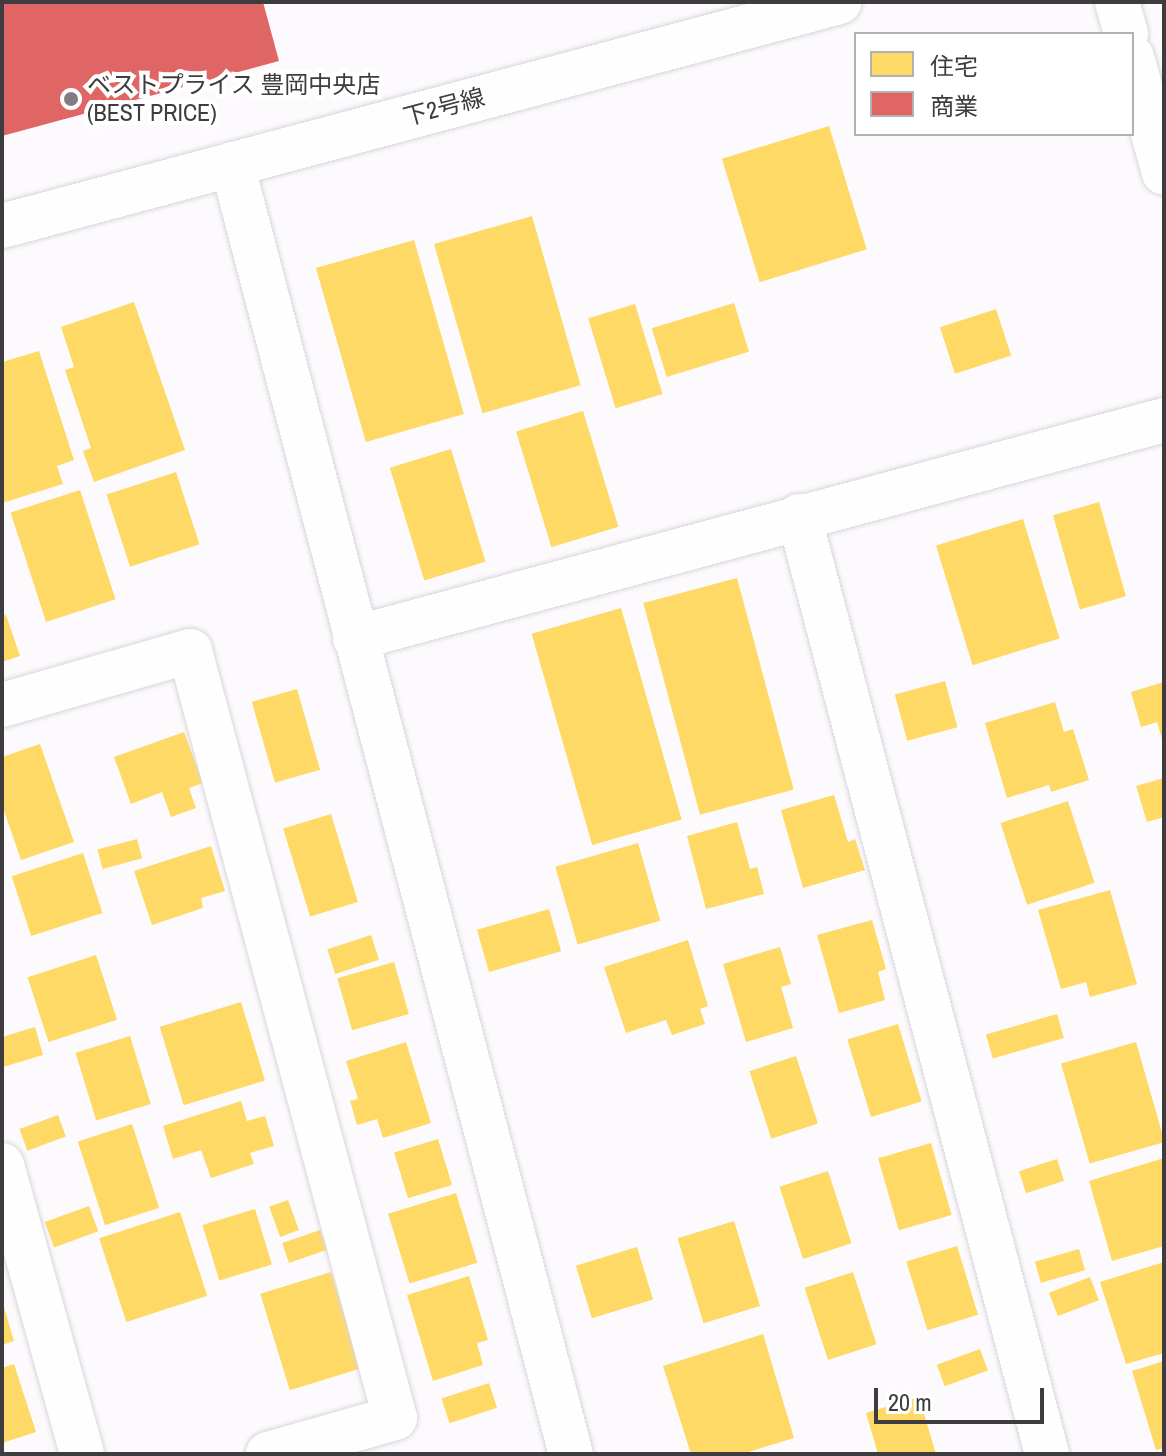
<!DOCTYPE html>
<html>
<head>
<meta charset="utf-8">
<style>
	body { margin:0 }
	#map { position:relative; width:1166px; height:1456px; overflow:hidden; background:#fdfafe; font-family:"Archivo Narrow","Noto Sans JP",sans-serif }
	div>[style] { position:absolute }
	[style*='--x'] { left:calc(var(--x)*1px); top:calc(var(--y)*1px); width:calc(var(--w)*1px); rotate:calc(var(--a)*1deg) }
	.homes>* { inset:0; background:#ffd966; transform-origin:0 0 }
	.shops>* { inset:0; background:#e06666 }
	.roads { filter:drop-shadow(0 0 2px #d8d6d9) drop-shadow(0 0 2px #d8d6d9) }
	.minor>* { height:44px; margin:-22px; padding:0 22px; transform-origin:22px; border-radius:22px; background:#fffeff }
	.dots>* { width:22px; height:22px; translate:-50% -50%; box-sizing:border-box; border:4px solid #fff; border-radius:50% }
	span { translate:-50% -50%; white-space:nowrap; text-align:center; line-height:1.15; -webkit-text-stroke:8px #fff; paint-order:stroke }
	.poi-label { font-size:24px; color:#3e3c3e }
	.left { translate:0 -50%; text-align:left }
	.street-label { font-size:24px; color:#3e3c3e }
	.frame { position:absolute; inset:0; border:4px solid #3e3c3e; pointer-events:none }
	.legend { position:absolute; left:854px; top:32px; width:280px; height:104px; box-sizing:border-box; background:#fff; border:2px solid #b2b1b2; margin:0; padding:10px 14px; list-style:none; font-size:24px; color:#3e3c3e }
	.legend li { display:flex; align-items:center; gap:16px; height:40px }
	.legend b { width:40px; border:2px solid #b2b1b2 }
	.scale { position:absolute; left:874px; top:1388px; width:170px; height:36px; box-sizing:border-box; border:4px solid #3e3c3e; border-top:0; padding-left:10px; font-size:24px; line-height:28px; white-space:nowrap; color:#3e3c3e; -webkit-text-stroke:6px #fff; paint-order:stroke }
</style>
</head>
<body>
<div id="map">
	<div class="homes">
		<div style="left:829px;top:126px;width:129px;height:112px;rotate:73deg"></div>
		<div style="left:532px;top:216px;width:176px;height:102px;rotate:74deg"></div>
		<div style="left:414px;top:240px;width:181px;height:102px;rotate:74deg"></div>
		<div style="clip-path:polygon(134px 302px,185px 450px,94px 482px,83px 451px,91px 448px,65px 370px,74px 367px,61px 327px)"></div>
		<div style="left:734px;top:303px;width:51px;height:86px;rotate:73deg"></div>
		<div style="left:635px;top:304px;width:94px;height:49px;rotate:73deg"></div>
		<div style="left:996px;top:309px;width:49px;height:59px;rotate:72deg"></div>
		<div style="clip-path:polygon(39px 351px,74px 460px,57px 466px,63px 484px,2px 503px,2px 362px)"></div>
		<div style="left:583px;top:411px;width:121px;height:70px;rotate:73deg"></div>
		<div style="left:451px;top:449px;width:118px;height:64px;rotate:73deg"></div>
		<div style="left:176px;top:472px;width:76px;height:73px;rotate:72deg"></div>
		<div style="left:80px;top:490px;width:115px;height:73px;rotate:72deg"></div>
		<div style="left:1099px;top:502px;width:98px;height:48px;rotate:74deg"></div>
		<div style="left:1023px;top:519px;width:125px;height:91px;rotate:73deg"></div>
		<div style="left:737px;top:578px;width:219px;height:97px;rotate:75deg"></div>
		<div style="left:621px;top:608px;width:220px;height:93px;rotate:74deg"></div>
		<div style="clip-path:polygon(6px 615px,20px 656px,2px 662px,2px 616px)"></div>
		<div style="left:945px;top:681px;width:48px;height:52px;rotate:75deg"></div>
		<div style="clip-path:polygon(1164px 682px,1164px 742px,1163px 742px,1157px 722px,1141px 727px,1131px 692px)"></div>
		<div style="left:297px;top:689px;width:84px;height:47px;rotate:74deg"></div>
		<div style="clip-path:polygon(1055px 702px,1064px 732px,1073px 729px,1089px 780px,1051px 792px,1049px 785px,1007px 798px,985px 723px)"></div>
		<div style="clip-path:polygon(184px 732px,203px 783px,189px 788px,196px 808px,171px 817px,162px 792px,131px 804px,114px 757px)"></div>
		<div style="clip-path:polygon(40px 744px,74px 842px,21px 860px,2px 805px,2px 757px)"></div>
		<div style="clip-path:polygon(1164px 778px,1164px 817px,1147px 822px,1136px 786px)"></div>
		<div style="clip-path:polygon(834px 795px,848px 842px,855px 839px,865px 870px,803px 888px,781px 810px)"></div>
		<div style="left:1068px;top:801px;width:86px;height:71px;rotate:72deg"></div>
		<div style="left:331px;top:814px;width:92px;height:50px;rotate:73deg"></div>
		<div style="clip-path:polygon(737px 822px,750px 869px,757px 867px,764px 894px,706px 909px,687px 836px)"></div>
		<div style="left:137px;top:839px;width:20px;height:41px;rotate:75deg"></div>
		<div style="left:638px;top:843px;width:81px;height:86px;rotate:74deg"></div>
		<div style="clip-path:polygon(211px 846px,225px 891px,201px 898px,203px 908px,152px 925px,134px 871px)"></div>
		<div style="left:83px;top:853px;width:63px;height:75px;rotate:72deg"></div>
		<div style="clip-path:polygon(1110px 890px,1137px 984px,1090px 997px,1086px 982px,1061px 989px,1038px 910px)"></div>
		<div style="left:549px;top:909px;width:44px;height:75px;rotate:74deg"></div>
		<div style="clip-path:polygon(872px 920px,886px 969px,878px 972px,885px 1000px,839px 1013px,817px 935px)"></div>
		<div style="left:371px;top:935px;width:26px;height:46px;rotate:72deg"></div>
		<div style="clip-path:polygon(688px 940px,708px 1006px,700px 1009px,705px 1024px,672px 1035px,666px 1020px,626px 1033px,604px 967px)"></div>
		<div style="clip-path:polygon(780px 947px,791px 984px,781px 987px,793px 1028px,746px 1042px,723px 964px)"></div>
		<div style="left:96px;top:955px;width:68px;height:72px;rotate:72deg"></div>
		<div style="left:394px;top:962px;width:54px;height:59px;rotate:74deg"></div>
		<div style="left:241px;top:1002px;width:82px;height:85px;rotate:73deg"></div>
		<div style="left:1057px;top:1014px;width:25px;height:74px;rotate:74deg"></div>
		<div style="left:898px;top:1024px;width:81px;height:53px;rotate:73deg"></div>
		<div style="clip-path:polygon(35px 1027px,43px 1055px,3px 1067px,2px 1037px)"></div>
		<div style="left:130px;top:1036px;width:71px;height:57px;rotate:73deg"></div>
		<div style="clip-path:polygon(406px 1042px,431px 1123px,383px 1138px,377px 1119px,357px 1125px,350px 1101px,358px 1099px,346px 1061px)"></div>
		<div style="left:1136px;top:1042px;width:104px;height:78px;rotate:74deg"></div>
		<div style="left:796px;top:1056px;width:71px;height:49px;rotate:72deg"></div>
		<div style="clip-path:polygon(241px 1101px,247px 1121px,265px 1116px,274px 1146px,250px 1153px,254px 1164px,211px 1178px,201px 1150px,173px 1159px,163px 1126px)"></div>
		<div style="left:58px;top:1115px;width:23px;height:41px;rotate:70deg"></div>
		<div style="left:132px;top:1124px;width:88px;height:57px;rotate:72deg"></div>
		<div style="left:438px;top:1139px;width:48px;height:46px;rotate:73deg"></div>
		<div style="left:931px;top:1143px;width:75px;height:55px;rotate:74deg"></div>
		<div style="clip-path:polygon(1164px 1158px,1164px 1246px,1112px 1261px,1089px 1181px)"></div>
		<div style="left:1057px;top:1159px;width:23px;height:40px;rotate:72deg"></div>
		<div style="left:828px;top:1171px;width:76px;height:51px;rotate:72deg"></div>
		<div style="left:456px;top:1193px;width:73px;height:71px;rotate:73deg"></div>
		<div style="left:288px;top:1200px;width:32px;height:20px;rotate:70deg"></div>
		<div style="left:89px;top:1206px;width:27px;height:47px;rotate:70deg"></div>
		<div style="left:255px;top:1209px;width:58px;height:55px;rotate:73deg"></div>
		<div style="left:180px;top:1212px;width:88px;height:85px;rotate:72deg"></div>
		<div style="left:734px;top:1221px;width:89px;height:59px;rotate:73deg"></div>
		<div style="left:320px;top:1230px;width:21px;height:40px;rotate:71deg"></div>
		<div style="left:957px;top:1246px;width:72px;height:53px;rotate:73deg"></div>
		<div style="left:637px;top:1247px;width:55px;height:64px;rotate:73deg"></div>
		<div style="left:1079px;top:1249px;width:22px;height:46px;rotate:74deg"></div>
		<div style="clip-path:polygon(1164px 1262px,1164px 1353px,1126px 1364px,1100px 1282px)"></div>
		<div style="left:331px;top:1272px;width:101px;height:74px;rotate:73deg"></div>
		<div style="left:853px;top:1272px;width:76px;height:51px;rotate:72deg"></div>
		<div style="clip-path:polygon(469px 1276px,488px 1340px,477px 1343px,483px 1365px,433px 1381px,407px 1295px)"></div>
		<div style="left:1090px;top:1277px;width:25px;height:44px;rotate:69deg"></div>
		<div style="clip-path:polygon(3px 1304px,14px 1341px,2px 1345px,2px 1305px)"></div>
		<div style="clip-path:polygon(763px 1334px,794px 1438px,742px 1454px,691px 1454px,663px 1366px)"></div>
		<div style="left:980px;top:1349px;width:23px;height:46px;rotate:70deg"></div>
		<div style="clip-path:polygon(1164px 1361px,1164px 1448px,1156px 1450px,1132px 1371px)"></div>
		<div style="clip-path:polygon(14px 1364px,36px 1432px,2px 1443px,2px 1368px)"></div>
		<div style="left:489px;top:1383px;width:26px;height:50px;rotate:72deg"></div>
		<div style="clip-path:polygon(919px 1397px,936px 1454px,878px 1454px,866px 1413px)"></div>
	</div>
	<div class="shops">
		<div style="clip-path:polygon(2px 2px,263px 2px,279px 61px,2px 136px)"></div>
	</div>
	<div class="roads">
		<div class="minor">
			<div style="--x:1117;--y:2;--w:33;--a:74"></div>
			<div style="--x:1132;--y:57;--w:120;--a:74.6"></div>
			<div style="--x:232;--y:164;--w:1334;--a:75.28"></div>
			<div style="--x:2;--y:226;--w:867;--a:-14.97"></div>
			<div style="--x:799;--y:516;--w:970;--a:75.19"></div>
			<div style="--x:355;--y:638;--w:838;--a:-15.08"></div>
			<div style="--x:2;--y:705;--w:196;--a:-16"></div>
			<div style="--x:190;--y:651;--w:794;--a:75.04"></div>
			<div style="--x:395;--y:1418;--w:132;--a:164.2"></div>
			<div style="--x:2;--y:1165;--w:300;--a:74.5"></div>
		</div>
	</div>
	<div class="dots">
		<div style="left:71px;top:99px;background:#817e81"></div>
	</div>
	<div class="poi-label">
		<span class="left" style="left:87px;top:99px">ベストプライス 豊岡中央店<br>(BEST PRICE)</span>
	</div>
	<div class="street-label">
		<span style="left:444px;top:107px;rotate:-15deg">下2号線</span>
	</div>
	<div class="frame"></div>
	<ul class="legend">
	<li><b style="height:22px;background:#ffd966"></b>住宅</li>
	<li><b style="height:22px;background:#e06666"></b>商業</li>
	</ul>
	<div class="scale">20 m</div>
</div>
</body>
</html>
